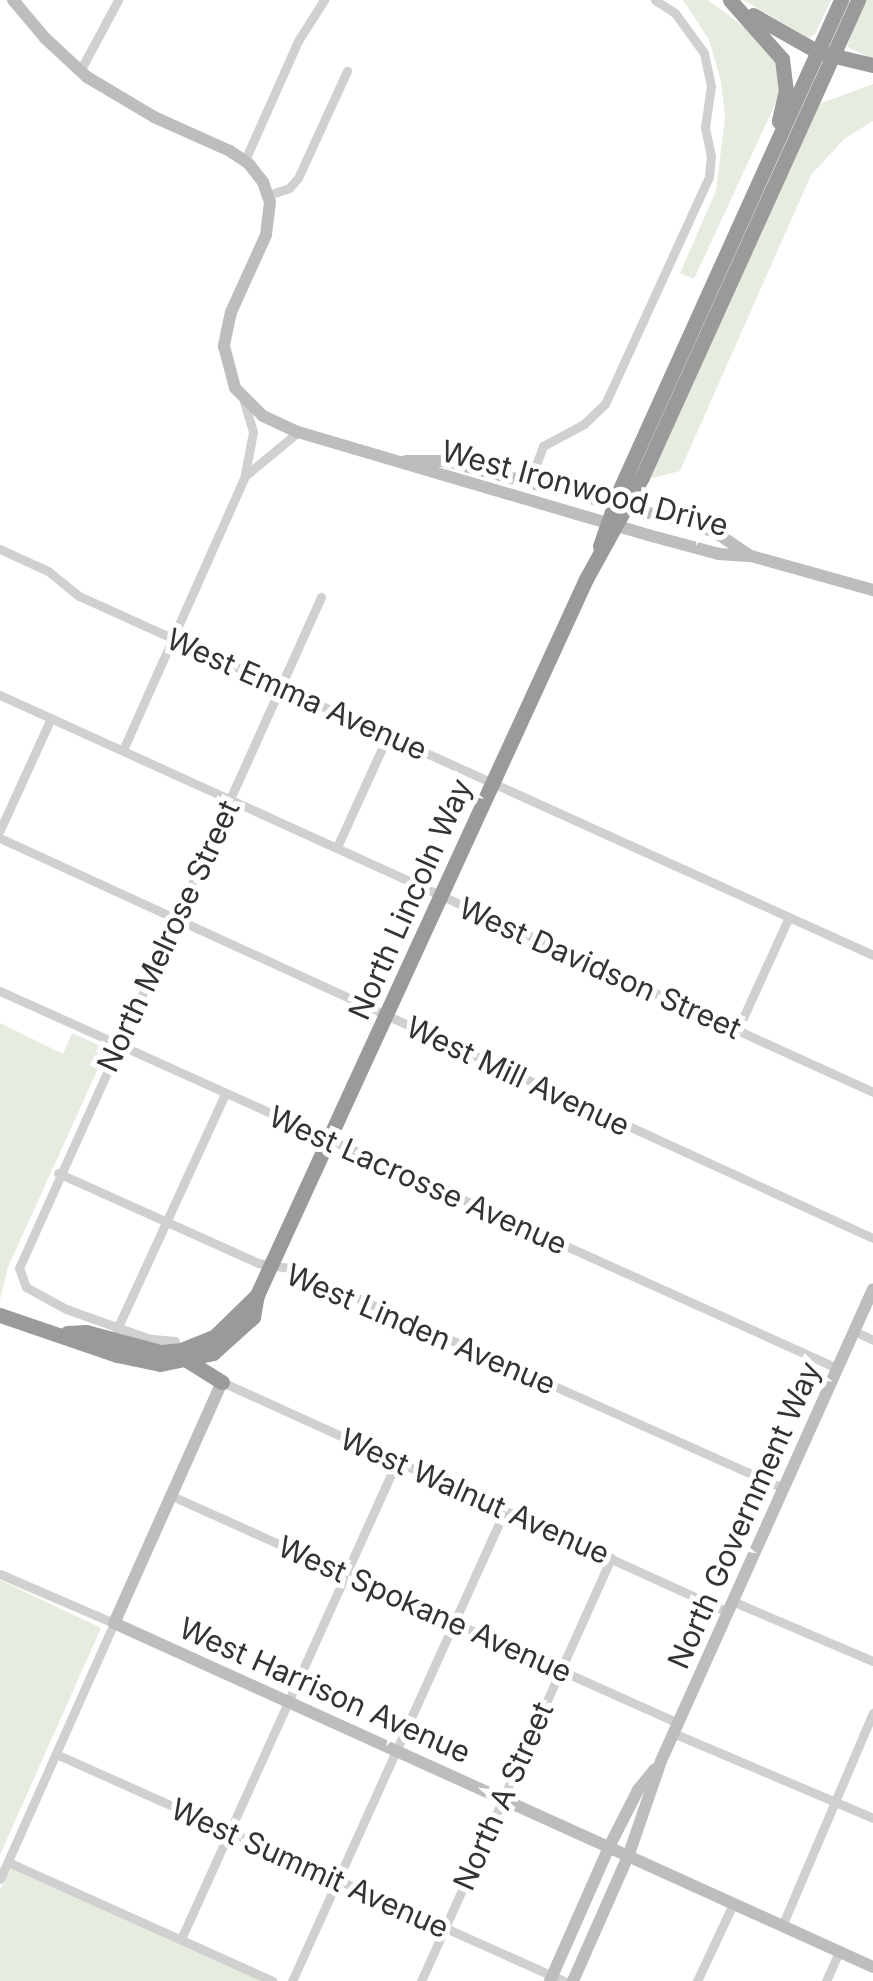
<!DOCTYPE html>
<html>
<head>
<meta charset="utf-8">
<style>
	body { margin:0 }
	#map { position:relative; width:873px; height:1981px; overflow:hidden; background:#fff; font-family:Inter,sans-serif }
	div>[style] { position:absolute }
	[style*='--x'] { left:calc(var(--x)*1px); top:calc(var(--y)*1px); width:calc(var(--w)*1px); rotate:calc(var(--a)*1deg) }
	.green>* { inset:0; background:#e6ecdf }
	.street>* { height:9px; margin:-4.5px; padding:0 4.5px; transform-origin:4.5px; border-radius:4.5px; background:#d0d0d0 }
	.secondary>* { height:12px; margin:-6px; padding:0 6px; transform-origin:6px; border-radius:6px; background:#bdbdbd }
	.highway>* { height:15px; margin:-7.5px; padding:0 7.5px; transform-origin:7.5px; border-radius:7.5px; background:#9a9a9a }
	span { translate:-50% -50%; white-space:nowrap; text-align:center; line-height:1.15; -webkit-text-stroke:10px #fff; paint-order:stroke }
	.street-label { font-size:30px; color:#333 }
</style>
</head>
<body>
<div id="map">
	<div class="green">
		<div style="clip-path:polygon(683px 0,708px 0,759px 38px,774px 57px,780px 79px,778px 98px,694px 279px,680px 273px,716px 191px,725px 118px,721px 81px,709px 40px)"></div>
		<div style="clip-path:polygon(743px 0,831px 0,815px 34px,809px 38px)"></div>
		<div style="clip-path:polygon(862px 0,873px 0,873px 59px,847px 47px)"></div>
		<div style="clip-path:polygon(873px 84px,873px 121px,844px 139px,811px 175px,680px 471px,645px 480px,819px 104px)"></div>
		<div style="clip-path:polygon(0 1023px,63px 1054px,72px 1033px,107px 1049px,8px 1267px,0 1300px)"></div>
		<div style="clip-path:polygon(0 1580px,101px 1628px,0 1855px)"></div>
		<div style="clip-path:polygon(11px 1868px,263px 1981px,0 1981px,0 1890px)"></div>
	</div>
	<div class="street">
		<div style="--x:80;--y:71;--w:81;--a:-61.8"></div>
		<div style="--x:245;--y:160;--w:130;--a:-66"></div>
		<div style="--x:298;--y:41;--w:49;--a:-57.6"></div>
		<div style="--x:268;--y:195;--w:22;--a:-18"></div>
		<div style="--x:289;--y:188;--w:13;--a:-48"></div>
		<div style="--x:298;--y:178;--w:118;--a:-65.4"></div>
		<div style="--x:244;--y:402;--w:31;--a:73"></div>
		<div style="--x:253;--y:432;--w:43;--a:100.8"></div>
		<div style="--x:529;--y:483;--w:40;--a:-69"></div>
		<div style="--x:543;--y:446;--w:47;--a:-28.2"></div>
		<div style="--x:584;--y:424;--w:29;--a:-44"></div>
		<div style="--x:605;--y:404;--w:250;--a:-65.4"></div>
		<div style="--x:709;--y:177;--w:21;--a:-85"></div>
		<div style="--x:711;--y:156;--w:30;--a:-102"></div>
		<div style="--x:705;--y:127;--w:41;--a:-81.7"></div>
		<div style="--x:711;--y:86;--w:34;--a:-102"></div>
		<div style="--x:704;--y:53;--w:49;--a:-125.9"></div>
		<div style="--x:675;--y:13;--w:24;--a:-147"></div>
		<div style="--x:0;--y:549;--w:53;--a:24.6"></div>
		<div style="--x:48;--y:571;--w:40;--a:39"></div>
		<div style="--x:79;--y:596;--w:871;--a:24.33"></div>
		<div style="--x:0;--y:695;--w:959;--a:24.45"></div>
		<div style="--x:123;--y:750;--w:300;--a:-66"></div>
		<div style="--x:245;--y:476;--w:69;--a:-39.7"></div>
		<div style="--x:0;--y:830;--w:123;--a:-65.5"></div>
		<div style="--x:0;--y:838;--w:960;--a:24.62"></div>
		<div style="--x:337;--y:847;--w:123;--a:-65.5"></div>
		<div style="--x:0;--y:991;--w:918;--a:24.25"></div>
		<div style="--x:737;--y:1031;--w:125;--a:-65.5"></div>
		<div style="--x:58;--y:1173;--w:219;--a:24.2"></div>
		<div style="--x:258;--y:1263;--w:32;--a:9"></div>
		<div style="--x:290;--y:1268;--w:540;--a:24.05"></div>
		<div style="--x:117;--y:1329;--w:259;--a:-65.3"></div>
		<div style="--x:854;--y:1331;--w:21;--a:25"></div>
		<div style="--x:175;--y:1341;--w:25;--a:-175"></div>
		<div style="--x:150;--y:1339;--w:89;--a:-160.3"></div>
		<div style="--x:66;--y:1309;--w:46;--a:-151.2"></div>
		<div style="--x:26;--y:1287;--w:20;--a:-110"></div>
		<div style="--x:19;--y:1268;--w:736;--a:-65.77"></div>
		<div style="--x:222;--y:1382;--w:556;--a:24.44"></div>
		<div style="--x:172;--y:1496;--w:555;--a:24.16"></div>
		<div style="--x:0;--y:1574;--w:124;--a:23.3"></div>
		<div style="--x:114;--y:1623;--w:280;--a:114"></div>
		<div style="--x:732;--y:1601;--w:153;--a:23.1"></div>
		<div style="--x:673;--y:1733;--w:217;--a:23"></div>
		<div style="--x:56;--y:1754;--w:556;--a:24.08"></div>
		<div style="--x:8;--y:1862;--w:290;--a:24.2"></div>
		<div style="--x:782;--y:1926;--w:232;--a:-66.9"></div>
		<div style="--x:181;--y:1939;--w:525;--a:-65.68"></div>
		<div style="--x:292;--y:1981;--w:517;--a:-65.67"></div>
		<div style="--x:421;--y:1981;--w:464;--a:-65.8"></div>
		<div style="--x:697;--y:1981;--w:85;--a:-64.9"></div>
		<div style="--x:826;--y:1981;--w:32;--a:-66"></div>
	</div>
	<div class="secondary">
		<div style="--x:13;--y:0;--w:50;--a:49.9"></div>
		<div style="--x:45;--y:38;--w:57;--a:42.9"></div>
		<div style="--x:87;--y:77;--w:78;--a:30.8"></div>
		<div style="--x:154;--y:117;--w:83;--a:24.1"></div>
		<div style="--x:230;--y:151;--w:23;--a:34"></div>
		<div style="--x:249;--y:164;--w:23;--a:52"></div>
		<div style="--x:263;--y:182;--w:21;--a:71"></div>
		<div style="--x:270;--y:202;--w:33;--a:97"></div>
		<div style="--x:266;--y:235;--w:85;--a:114.4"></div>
		<div style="--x:231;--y:312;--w:35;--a:102"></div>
		<div style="--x:224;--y:346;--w:43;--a:75.3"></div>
		<div style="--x:235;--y:388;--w:40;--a:45"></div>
		<div style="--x:263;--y:416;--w:38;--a:25"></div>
		<div style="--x:298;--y:432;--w:365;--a:16.4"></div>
		<div style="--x:648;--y:535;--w:73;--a:15"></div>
		<div style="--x:719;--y:554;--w:32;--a:4"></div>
		<div style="--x:751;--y:556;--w:127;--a:15.6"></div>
		<div style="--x:406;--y:461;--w:39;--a:0"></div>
		<div style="--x:445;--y:461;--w:255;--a:14.3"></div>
		<div style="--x:692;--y:524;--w:24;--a:19"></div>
		<div style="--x:715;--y:532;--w:41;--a:34.1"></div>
		<div style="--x:222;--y:1382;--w:264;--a:114.1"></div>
		<div style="--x:114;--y:1623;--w:833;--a:24.38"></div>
		<div style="--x:550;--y:1981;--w:149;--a:-66.2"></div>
		<div style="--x:610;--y:1845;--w:62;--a:-63"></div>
		<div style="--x:638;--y:1790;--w:27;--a:-51"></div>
		<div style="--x:573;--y:1981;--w:139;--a:-66.2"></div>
		<div style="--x:629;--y:1854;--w:98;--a:-71"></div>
		<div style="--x:661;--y:1761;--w:517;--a:-65.81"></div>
	</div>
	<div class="highway">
		<div style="--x:730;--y:0;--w:79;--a:48.6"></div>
		<div style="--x:782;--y:59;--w:31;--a:83"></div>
		<div style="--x:786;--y:90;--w:32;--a:103"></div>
		<div style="--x:753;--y:15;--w:75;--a:29.6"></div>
		<div style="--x:818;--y:52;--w:57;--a:13.3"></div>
		<div style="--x:600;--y:546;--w:60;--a:-70.7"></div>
		<div style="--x:620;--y:489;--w:537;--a:-65.68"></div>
		<div style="--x:0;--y:1315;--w:124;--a:18.9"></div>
		<div style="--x:117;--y:1355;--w:44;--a:11.8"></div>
		<div style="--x:160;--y:1364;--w:54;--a:-11.7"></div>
		<div style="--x:213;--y:1353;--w:54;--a:-42"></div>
		<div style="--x:253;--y:1317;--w:22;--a:-80"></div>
		<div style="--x:257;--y:1295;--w:788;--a:-65.32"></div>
		<div style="--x:586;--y:579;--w:116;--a:-61.2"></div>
		<div style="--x:642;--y:477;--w:524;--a:-65.64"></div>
		<div style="--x:67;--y:1333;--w:19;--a:-3"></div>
		<div style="--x:86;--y:1332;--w:77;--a:15.1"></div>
		<div style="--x:160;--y:1352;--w:21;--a:-5"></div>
		<div style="--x:181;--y:1350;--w:37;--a:-22"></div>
		<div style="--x:215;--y:1336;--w:59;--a:-44.3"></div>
		<div style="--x:188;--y:1361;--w:40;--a:32"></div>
	</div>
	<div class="street-label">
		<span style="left:585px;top:488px;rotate:15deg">West Ironwood Drive</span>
		<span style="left:297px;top:694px;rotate:24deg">West Emma Avenue</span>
		<span style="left:410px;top:899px;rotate:-66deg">North Lincoln Way</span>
		<span style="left:168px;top:936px;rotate:-65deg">North Melrose Street</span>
		<span style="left:600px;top:968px;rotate:24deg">West Davidson Street</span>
		<span style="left:518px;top:1076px;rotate:25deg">West Mill Avenue</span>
		<span style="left:418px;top:1180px;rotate:24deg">West Lacrosse Avenue</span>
		<span style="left:421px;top:1329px;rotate:23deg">West Linden Avenue</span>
		<span style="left:475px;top:1496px;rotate:24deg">West Walnut Avenue</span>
		<span style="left:744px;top:1515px;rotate:-66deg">North Government Way</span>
		<span style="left:425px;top:1609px;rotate:24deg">West Spokane Avenue</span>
		<span style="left:325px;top:1690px;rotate:24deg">West Harrison Avenue</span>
		<span style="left:503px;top:1796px;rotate:-66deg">North A Street</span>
		<span style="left:310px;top:1868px;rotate:24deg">West Summit Avenue</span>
	</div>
</div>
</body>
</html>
